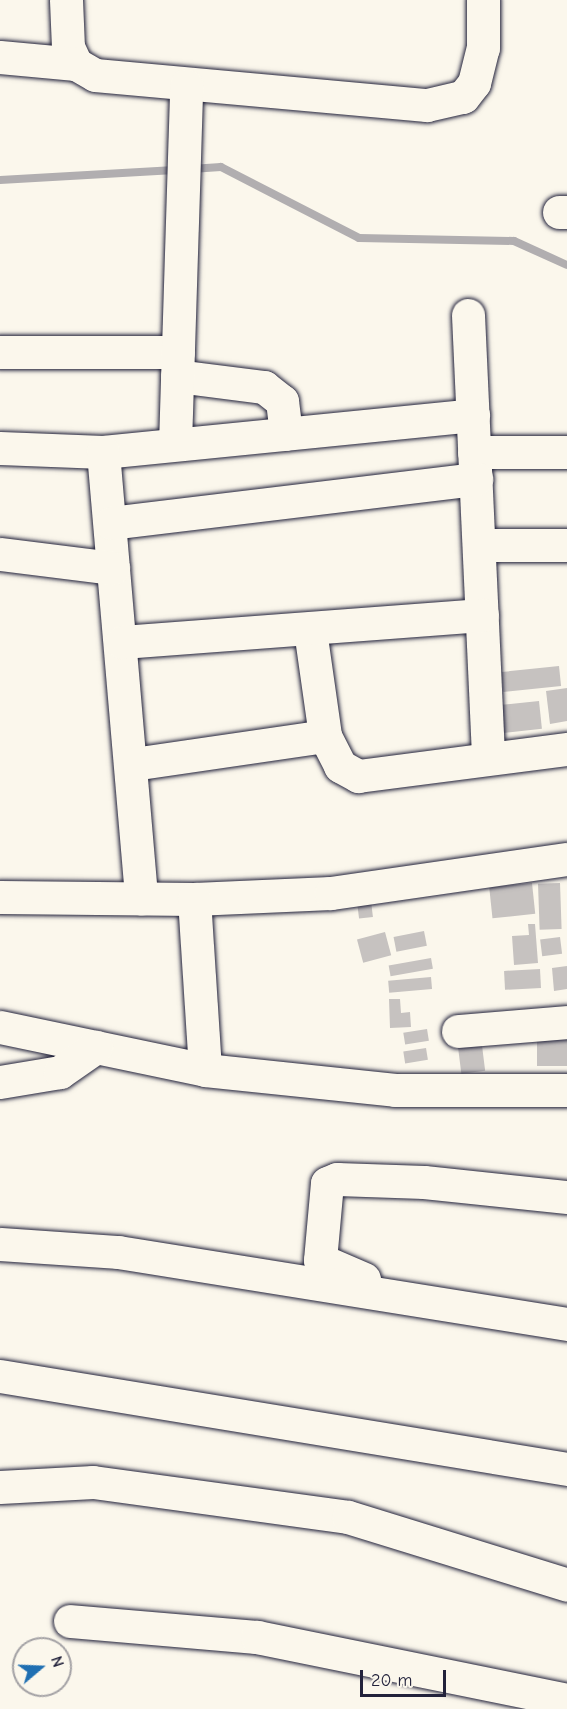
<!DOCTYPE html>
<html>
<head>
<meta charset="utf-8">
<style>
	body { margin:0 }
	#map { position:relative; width:567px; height:1709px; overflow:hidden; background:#fbf7ec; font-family:"Comic Neue",sans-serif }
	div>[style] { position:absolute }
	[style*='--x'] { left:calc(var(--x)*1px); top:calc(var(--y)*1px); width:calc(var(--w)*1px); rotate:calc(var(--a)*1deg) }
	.stream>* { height:8px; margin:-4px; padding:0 4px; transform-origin:4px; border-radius:4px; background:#b1aeb0 }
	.building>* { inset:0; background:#c6c2c0; transform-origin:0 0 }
	.roads { filter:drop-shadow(0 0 2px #22223b) drop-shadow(0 0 2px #22223b) }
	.minor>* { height:33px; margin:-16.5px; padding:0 16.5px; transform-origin:16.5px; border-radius:16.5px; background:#fbf7ec }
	span { translate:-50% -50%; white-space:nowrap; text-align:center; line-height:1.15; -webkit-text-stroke:4.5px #fbf7ec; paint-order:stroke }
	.north { position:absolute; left:12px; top:1637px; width:60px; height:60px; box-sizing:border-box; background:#fbf7ec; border:2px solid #a4a2a5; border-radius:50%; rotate:71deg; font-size:16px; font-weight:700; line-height:24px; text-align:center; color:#22223b }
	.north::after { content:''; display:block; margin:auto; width:21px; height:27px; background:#1f6fb2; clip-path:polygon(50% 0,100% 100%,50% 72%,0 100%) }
	.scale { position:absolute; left:360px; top:1670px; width:86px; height:27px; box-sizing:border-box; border:3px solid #22223b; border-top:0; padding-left:8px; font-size:18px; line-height:21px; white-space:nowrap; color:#22223b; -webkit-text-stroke:4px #fbf7ec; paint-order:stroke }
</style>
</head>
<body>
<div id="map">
	<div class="stream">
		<div style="--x:191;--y:169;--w:30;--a:-4"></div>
		<div style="--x:221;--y:167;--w:155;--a:27.2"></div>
		<div style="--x:359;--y:238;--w:155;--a:1.1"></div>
		<div style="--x:514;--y:241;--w:58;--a:24.4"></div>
		<div style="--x:0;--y:180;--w:175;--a:-3.3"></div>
	</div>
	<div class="building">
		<div style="left:559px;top:666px;width:20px;height:58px;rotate:84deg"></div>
		<div style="clip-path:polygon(567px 688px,567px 721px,550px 724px,546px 691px)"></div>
		<div style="left:539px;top:701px;width:28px;height:39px;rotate:84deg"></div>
		<div style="left:532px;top:883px;width:31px;height:43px;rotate:84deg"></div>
		<div style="left:560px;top:883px;width:46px;height:22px;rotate:88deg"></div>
		<div style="left:371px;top:901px;width:16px;height:14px;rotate:83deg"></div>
		<div style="clip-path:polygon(528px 924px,535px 924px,538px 963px,514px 965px,512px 936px,529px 935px)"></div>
		<div style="left:424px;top:931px;width:15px;height:31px;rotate:79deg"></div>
		<div style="left:385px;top:932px;width:24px;height:29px;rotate:75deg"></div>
		<div style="left:560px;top:937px;width:17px;height:20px;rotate:83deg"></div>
		<div style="left:431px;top:958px;width:11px;height:43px;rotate:80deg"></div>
		<div style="clip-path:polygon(567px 966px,567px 989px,554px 991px,552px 968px)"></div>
		<div style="left:540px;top:969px;width:19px;height:36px;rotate:87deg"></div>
		<div style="left:431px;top:977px;width:12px;height:43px;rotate:85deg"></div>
		<div style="clip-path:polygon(389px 999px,400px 999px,401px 1013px,410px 1012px,411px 1027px,390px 1028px)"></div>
		<div style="left:427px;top:1029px;width:12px;height:24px;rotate:81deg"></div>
		<div style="left:567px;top:1035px;width:31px;height:30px;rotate:90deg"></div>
		<div style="left:481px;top:1037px;width:34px;height:24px;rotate:83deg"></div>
		<div style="left:426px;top:1048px;width:12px;height:23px;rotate:81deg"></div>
	</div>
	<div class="roads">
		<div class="minor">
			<div style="--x:66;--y:0;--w:47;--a:87.6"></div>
			<div style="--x:68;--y:47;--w:19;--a:65"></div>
			<div style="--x:76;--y:64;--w:22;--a:30"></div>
			<div style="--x:95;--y:75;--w:333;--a:5.2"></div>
			<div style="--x:427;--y:105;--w:37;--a:-13"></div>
			<div style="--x:463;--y:97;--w:18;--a:-52"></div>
			<div style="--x:474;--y:83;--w:36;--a:-76"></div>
			<div style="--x:483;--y:48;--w:48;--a:-90"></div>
			<div style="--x:0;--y:57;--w:76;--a:5.3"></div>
			<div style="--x:559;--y:212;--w:8;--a:0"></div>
			<div style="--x:468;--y:315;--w:442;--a:87.4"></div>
			<div style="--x:0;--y:352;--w:178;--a:0"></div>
			<div style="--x:177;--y:376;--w:88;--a:7.2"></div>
			<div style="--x:264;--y:387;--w:23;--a:38"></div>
			<div style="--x:282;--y:401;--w:33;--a:83"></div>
			<div style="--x:175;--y:444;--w:359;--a:-88.2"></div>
			<div style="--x:0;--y:448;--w:103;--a:2.2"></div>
			<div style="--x:103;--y:452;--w:372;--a:-5.7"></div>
			<div style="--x:103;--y:452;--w:448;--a:85.1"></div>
			<div style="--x:474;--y:452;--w:93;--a:0"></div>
			<div style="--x:111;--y:523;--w:368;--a:-6.9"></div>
			<div style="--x:479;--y:545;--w:88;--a:0"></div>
			<div style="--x:0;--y:554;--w:114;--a:7.1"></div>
			<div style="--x:310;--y:630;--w:107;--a:81.9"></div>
			<div style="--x:325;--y:736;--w:34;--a:63"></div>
			<div style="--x:340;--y:766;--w:21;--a:29"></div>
			<div style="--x:358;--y:776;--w:211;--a:-7.4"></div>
			<div style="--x:122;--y:642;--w:361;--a:-4.3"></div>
			<div style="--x:133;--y:764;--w:194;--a:-8.3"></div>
			<div style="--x:0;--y:897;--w:194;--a:0.6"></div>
			<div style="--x:194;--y:899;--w:137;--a:-2.5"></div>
			<div style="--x:331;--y:893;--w:238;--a:-8.2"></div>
			<div style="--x:194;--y:899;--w:171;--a:86.3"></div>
			<div style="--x:0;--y:1027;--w:209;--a:11.8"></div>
			<div style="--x:205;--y:1070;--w:191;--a:6"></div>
			<div style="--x:395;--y:1090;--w:172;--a:0"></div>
			<div style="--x:458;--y:1031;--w:109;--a:-4.7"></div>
			<div style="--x:0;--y:1082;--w:61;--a:-9.5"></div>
			<div style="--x:60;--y:1072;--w:44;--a:-34.8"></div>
			<div style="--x:0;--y:1244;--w:118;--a:3.9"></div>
			<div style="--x:118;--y:1252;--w:455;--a:9.1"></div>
			<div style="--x:364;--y:1279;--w:48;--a:-156.6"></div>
			<div style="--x:320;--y:1260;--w:77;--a:-84.8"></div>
			<div style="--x:327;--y:1183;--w:11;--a:-22"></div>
			<div style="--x:337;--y:1179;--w:87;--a:2"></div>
			<div style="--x:424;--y:1182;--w:144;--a:6"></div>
			<div style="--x:0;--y:1376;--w:575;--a:9.31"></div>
			<div style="--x:0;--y:1487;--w:93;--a:-3.1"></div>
			<div style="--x:93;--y:1482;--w:257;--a:7.8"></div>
			<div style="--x:348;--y:1517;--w:229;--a:17.2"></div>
			<div style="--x:70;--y:1621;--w:188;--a:4.9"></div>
			<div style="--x:257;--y:1637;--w:316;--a:11.5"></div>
		</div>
	</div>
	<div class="north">N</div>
	<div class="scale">20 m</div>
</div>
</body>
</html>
